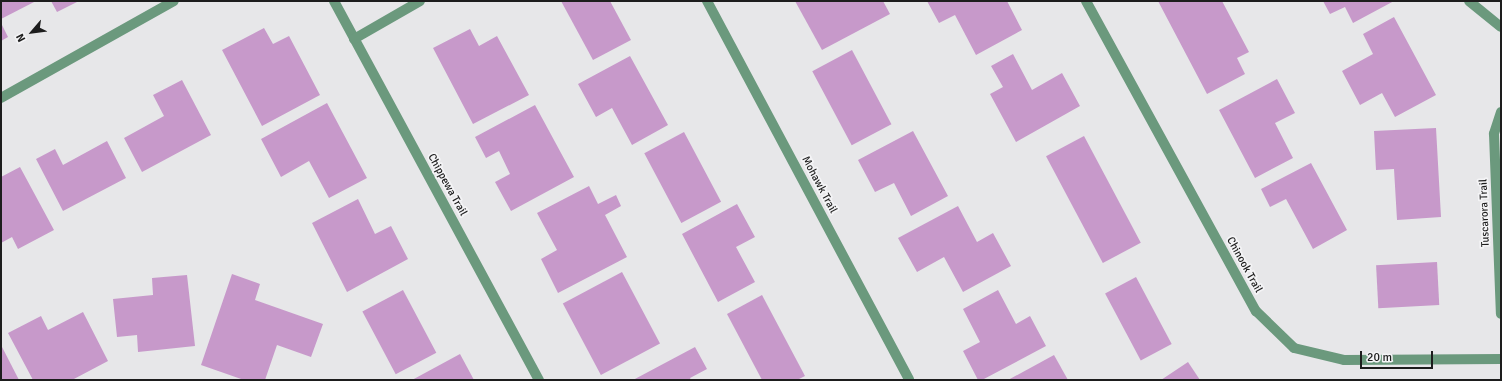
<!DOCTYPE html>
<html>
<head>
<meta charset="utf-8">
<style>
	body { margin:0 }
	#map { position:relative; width:1502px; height:381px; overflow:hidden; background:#e7e7e9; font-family:Signika,sans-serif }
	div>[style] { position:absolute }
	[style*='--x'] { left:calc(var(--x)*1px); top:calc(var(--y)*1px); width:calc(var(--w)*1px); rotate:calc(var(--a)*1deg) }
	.building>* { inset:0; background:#c799ca; transform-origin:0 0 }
	.minor>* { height:10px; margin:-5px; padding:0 5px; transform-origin:5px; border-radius:5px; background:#6b997d }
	span { translate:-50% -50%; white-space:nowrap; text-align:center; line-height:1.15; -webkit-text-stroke:3.5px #f4f4f6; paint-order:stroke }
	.street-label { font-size:11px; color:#1d1d1d }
	.frame { position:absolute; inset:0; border:2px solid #1d1d1d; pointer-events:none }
	.north { position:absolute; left:12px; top:12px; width:40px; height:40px; -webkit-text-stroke:3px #f4f4f6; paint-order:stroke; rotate:242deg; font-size:11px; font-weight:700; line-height:16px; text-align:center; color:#1d1d1d }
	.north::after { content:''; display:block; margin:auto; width:14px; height:18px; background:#1d1d1d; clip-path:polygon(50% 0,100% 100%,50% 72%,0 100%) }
	.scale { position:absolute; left:1360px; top:351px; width:73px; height:18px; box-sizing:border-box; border:2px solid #1d1d1d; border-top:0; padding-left:5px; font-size:12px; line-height:14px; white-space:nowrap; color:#1d1d1d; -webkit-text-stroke:3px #f4f4f6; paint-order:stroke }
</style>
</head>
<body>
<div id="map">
	<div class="building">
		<div style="clip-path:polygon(1px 1px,36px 1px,1px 19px)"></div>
		<div style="clip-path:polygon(51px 1px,79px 1px,57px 12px)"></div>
		<div style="clip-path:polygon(561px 1px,610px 1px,631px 40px,593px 60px)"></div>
		<div style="clip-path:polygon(795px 1px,883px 1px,890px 14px,822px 50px)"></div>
		<div style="clip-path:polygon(927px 1px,1007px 1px,1022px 30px,976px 55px,955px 15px,939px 23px)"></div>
		<div style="clip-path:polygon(1158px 1px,1222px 1px,1249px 52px,1237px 58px,1245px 74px,1207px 94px)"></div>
		<div style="clip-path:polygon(1323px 1px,1394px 1px,1353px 23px,1345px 7px,1330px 14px)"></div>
		<div style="clip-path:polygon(1394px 17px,1436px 95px,1395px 117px,1382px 93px,1360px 105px,1342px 71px,1373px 54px,1363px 34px)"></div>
		<div style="clip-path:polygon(1px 23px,8px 37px,1px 41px)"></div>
		<div style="clip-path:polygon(264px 28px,273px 44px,289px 36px,320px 95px,262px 126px,222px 50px)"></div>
		<div style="clip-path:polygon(470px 29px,479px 46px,497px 36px,529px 95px,473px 124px,433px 48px)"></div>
		<div style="left:852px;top:50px;width:84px;height:45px;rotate:62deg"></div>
		<div style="clip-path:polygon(1013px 54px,1032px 90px,1062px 73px,1080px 106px,1016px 142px,990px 94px,1003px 87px,991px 66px)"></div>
		<div style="clip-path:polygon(630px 56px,668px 125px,632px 145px,612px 108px,596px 117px,578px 84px)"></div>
		<div style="clip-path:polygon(1277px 79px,1295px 113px,1275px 123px,1293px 158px,1255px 178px,1219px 110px)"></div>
		<div style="clip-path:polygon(182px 80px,211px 135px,142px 172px,124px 138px,164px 116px,153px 95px)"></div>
		<div style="clip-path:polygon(327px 103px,367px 178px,329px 198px,309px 161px,281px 177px,261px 139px)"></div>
		<div style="clip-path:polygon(535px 105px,574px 177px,511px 211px,495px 182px,510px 174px,499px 151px,486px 158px,475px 137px)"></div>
		<div style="clip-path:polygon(1436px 128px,1441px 217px,1397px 220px,1394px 169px,1376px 170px,1374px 131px)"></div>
		<div style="clip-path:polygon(913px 131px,948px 196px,911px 216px,894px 183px,875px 192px,858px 160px)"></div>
		<div style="left:684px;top:132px;width:79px;height:45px;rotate:62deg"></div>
		<div style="left:1084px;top:136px;width:121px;height:43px;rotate:62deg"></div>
		<div style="clip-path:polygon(107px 141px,126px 178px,63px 211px,36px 159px,55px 149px,63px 165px)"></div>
		<div style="clip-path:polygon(1311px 163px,1347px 230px,1313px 249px,1286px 199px,1270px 207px,1261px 189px)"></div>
		<div style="clip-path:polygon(20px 167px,54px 230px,18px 249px,12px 237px,1px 243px,1px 177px)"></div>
		<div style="clip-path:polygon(589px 186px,598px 204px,616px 195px,621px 206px,605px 215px,627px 257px,558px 293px,541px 259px,557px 250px,537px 213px)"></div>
		<div style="clip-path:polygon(358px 199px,375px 234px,391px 226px,408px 259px,347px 292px,312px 223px)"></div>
		<div style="clip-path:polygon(737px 204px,755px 237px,736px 247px,755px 282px,718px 302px,682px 234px)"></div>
		<div style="clip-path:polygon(958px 206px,977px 242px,993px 233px,1011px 266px,963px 292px,944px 257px,917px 272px,898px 238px)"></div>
		<div style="left:1437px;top:262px;width:43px;height:61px;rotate:87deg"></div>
		<div style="left:622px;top:272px;width:81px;height:67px;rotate:62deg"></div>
		<div style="clip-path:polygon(232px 274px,260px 284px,255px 300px,323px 324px,311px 357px,277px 345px,265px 380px,244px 380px,201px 365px)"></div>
		<div style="clip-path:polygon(187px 275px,195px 346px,138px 352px,137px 335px,117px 337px,113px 299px,153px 295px,152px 278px)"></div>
		<div style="left:1136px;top:277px;width:76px;height:35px;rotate:62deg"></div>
		<div style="left:403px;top:290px;width:71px;height:46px;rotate:62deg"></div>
		<div style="clip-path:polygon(998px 290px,1016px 324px,1030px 316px,1046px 346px,982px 380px,978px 380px,963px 351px,980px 342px,963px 309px)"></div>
		<div style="clip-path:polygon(762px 295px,805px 376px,797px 380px,762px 380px,727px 314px)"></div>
		<div style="clip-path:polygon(83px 312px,108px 361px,72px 380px,33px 380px,8px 333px,41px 316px,48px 330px)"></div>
		<div style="clip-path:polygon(1px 345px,19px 380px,1px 380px)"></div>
		<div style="clip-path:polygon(695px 347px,707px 369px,690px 378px,691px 380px,633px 380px)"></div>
		<div style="clip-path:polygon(460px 354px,474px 380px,412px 380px)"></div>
		<div style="clip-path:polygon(1054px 355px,1068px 380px,1008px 380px)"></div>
		<div style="clip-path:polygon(1188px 362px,1200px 380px,1161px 380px)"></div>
	</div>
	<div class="minor">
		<div style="--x:334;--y:1;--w:431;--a:61.6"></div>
		<div style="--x:707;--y:1;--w:429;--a:61.9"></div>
		<div style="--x:1086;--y:1;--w:354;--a:61.3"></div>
		<div style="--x:1256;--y:311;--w:53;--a:44.2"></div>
		<div style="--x:1294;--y:348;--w:51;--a:13.5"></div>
		<div style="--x:1344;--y:360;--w:157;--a:-0.4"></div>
		<div style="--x:1469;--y:1;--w:41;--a:39.1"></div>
		<div style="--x:354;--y:39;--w:76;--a:-29.9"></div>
		<div style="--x:1;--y:98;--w:198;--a:-29.3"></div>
		<div style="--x:1501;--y:112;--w:23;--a:108"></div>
		<div style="--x:1494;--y:134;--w:180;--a:87.8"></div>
	</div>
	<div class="street-label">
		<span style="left:447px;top:185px;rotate:61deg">Chippewa Trail</span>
		<span style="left:819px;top:185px;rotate:62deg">Mohawk Trail</span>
		<span style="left:1485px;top:213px;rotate:-92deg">Tuscarora Trail</span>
		<span style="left:1244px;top:265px;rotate:61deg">Chinook Trail</span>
	</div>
	<div class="frame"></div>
	<div class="north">N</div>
	<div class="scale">20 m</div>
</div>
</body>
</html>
